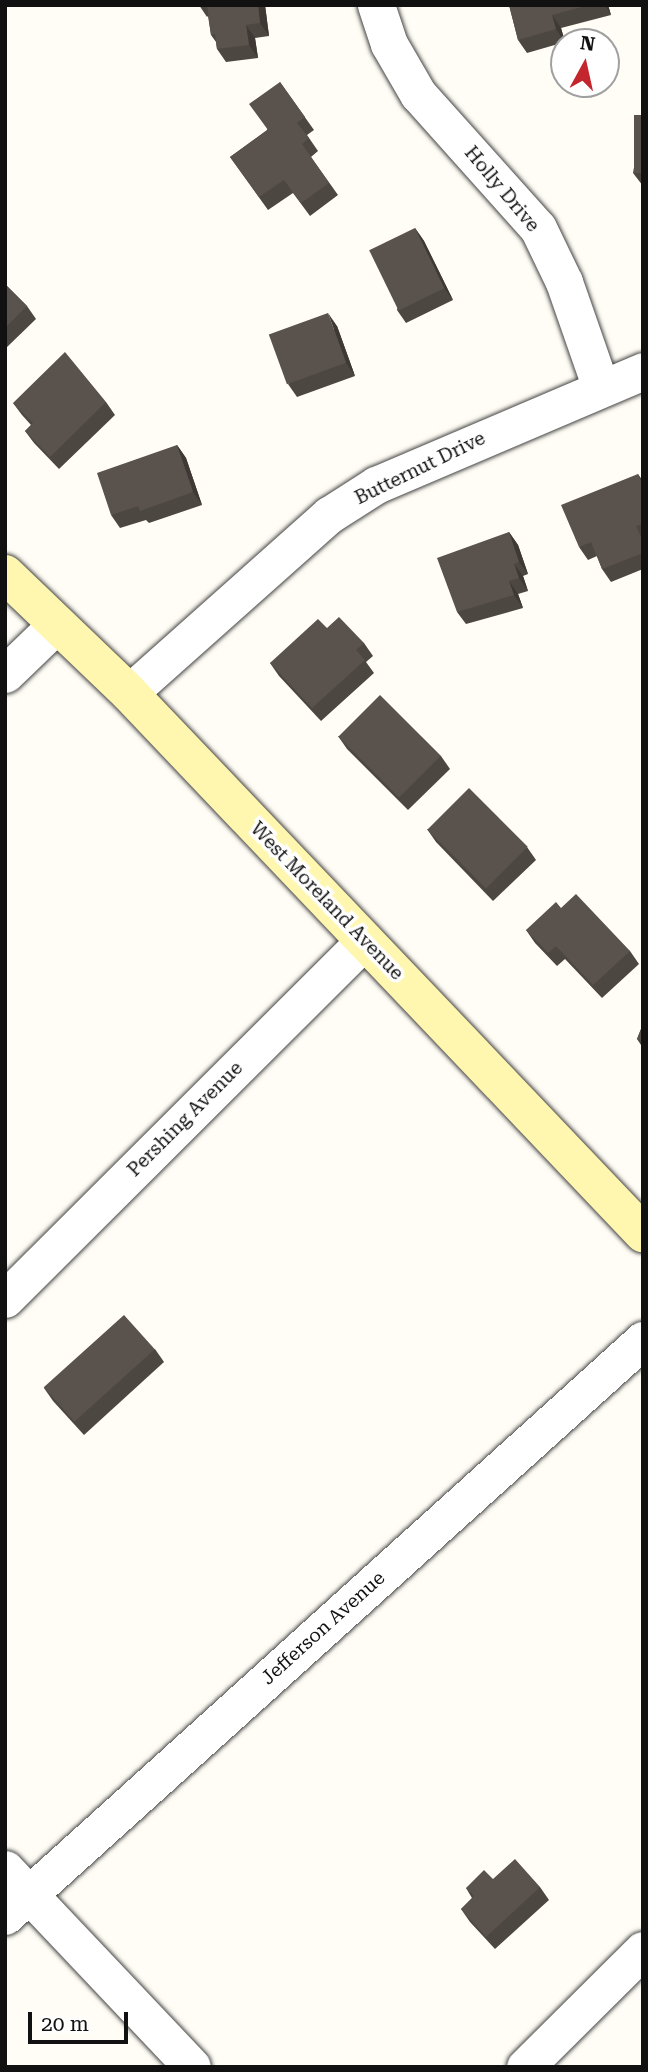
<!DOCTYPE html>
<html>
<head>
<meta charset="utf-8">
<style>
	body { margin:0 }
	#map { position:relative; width:648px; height:2072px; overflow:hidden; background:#fffdf5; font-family:"Roboto Serif",serif }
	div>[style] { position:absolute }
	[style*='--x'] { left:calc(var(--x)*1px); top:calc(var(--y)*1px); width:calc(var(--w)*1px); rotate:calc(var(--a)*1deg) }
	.roads { filter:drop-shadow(0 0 2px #444) drop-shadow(0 0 2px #444) }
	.street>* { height:37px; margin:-18.5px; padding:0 18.5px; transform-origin:18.5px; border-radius:18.5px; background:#fff }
	.secondary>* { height:38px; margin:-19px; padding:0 19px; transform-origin:19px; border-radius:19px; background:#fff6b0 }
	.wall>* { inset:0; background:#4d4742 }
	.shaded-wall>* { inset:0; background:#3f3936 }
	.building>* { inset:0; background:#5a524d; transform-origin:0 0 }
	span { translate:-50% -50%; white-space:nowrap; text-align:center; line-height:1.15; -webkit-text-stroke:7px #fff; paint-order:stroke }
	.street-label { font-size:19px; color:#111 }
	.frame { position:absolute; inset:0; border:7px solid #111; pointer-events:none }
	.north { position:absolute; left:550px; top:28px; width:70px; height:70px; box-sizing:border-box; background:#fff; border:2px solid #a0a0a0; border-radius:50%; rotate:8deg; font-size:19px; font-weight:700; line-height:28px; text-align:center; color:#111 }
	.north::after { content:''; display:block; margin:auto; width:24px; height:32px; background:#c4262e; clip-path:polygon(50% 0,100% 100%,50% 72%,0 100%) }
	.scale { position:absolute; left:28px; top:2012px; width:100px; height:32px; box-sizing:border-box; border:4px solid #111; border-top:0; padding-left:9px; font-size:21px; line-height:24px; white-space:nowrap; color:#111; -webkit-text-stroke:5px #fff; paint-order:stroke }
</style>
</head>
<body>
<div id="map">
	<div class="roads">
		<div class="street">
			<div style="--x:376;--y:5;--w:41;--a:71.6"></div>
			<div style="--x:389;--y:44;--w:58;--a:59.9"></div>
			<div style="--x:418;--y:94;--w:180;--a:48.2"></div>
			<div style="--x:538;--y:228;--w:60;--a:64.3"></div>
			<div style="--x:564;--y:282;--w:112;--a:70.8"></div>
			<div style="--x:5;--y:674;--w:71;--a:-43.9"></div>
			<div style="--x:129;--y:693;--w:268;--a:-41.7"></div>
			<div style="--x:329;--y:515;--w:56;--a:-32.6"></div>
			<div style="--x:376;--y:485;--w:290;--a:-23.1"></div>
			<div style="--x:5;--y:1299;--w:508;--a:-44.92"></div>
			<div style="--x:5;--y:1869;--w:272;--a:46.6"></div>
			<div style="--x:5;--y:1916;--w:860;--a:-42.08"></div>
			<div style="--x:525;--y:2067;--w:166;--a:-44.8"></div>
		</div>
		<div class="secondary">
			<div style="--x:5;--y:574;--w:172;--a:43.8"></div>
			<div style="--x:129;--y:693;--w:746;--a:46.41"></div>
		</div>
	</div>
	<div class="wall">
		<div style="clip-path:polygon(199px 5px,265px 5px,269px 36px,255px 38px,258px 58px,226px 62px,217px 49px,216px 42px,211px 35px,208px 16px,207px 17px)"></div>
		<div style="clip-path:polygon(509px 5px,608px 5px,611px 15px,561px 28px,565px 42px,527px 53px,518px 40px)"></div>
		<div style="clip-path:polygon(280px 82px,314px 130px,307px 135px,318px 151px,311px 157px,338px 195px,310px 216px,293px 193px,268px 210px,230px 157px,267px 130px)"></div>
		<div style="clip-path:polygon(643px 115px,643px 186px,633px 173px)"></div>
		<div style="clip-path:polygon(415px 228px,424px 241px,453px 300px,406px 323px,397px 310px)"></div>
		<div style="clip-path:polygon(5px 284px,27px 306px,36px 319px,5px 349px)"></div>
		<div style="clip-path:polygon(337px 326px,355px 376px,297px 397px,288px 384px)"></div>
		<div style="clip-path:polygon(106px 402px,115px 415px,59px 469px,34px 443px,25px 431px,31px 425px,22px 415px,13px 403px)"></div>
		<div style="clip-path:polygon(177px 445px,186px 458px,202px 505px,149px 523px,146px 520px,120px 528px,111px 515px)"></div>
		<div style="clip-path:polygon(638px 474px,643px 481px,643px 569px,611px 582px,602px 569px,597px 556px,588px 560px,579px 547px)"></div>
		<div style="clip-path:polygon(509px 532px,518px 545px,528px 574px,523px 576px,528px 591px,518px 594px,523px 608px,466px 624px,457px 612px)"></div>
		<div style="clip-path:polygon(327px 628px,364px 643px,373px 656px,366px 662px,374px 673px,321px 721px,279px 676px,270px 663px)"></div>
		<div style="clip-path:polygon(338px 736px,441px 756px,450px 769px,408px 810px,347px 749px)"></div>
		<div style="clip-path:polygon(427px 829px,527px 847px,536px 860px,493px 901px,436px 842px)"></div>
		<div style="clip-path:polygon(561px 908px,630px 951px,639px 964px,602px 998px,565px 959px,557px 966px,535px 943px,526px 930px)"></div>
		<div style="clip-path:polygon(643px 1024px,643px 1048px,637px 1039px)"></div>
		<div style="clip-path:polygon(155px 1349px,164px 1362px,84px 1435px,53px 1401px,44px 1388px)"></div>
		<div style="clip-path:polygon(493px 1879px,540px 1887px,549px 1900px,495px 1949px,470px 1922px,461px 1909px,472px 1898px,466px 1888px)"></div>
	</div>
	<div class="shaded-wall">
		<div style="clip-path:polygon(258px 5px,265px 5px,269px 36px,260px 23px)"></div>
		<div style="clip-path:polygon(605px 5px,608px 5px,611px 15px)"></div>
		<div style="clip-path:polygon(552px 15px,561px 28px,565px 42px,556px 29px)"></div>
		<div style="clip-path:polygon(246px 25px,255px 38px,258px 58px,249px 45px)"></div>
		<div style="clip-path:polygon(415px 228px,424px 241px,453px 300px,444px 288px)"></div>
		<div style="clip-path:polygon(328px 313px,337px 326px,355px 376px,346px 363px)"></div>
		<div style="clip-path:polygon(177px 445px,186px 458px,202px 505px,193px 492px)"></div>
		<div style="clip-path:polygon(509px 532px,518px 545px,528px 574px,519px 562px)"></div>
		<div style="clip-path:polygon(514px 564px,523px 576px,528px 591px,519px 578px)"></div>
		<div style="clip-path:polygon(509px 581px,518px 594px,523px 608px,514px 595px)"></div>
	</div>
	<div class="building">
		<div style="clip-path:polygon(207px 5px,258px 5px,260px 23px,246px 25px,249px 45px,217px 49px,215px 34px,211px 35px)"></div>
		<div style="clip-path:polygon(509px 5px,589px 5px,552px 15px,556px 29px,518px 40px)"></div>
		<div style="clip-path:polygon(280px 82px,305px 117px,297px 123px,309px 138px,302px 144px,329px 183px,301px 203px,284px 180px,259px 197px,230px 157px,268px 130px,249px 104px)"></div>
		<div style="left:634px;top:115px;width:9px;height:58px"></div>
		<div style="left:415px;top:228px;width:67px;height:51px;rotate:64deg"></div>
		<div style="clip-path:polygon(5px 284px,27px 306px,5px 328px)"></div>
		<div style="left:328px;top:313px;width:53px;height:63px;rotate:70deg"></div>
		<div style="clip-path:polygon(65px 352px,106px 402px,50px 457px,25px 431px,33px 423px,13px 403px)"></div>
		<div style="clip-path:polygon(177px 445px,193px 492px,140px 511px,138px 506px,111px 515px,97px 473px)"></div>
		<div style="clip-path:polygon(638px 474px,643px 486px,643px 524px,636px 526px,643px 541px,643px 553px,602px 569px,591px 542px,579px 547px,561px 505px)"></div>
		<div style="clip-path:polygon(509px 532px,519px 562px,514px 564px,519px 578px,509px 581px,514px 595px,457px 612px,437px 558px)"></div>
		<div style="clip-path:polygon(339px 617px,364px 643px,356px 650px,365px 660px,312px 708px,270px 663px,318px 619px,327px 628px)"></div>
		<div style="left:380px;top:695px;width:86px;height:59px;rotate:45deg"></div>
		<div style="left:469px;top:788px;width:83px;height:59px;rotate:45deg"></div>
		<div style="clip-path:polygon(576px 894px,630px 951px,593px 985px,556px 946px,548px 953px,526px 930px,556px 902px,561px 908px)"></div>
		<div style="clip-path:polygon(643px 1024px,643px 1042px,637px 1039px)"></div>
		<div style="left:124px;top:1315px;width:46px;height:108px;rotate:48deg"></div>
		<div style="clip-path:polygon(515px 1859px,540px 1887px,486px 1937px,461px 1909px,474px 1896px,466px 1888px,484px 1870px,493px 1879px)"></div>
	</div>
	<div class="street-label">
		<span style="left:502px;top:189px;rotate:50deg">Holly Drive</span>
		<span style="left:420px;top:468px;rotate:-26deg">Butternut Drive</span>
		<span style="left:327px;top:901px;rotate:46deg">West Moreland Avenue</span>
		<span style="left:185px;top:1119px;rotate:-45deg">Pershing Avenue</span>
		<span style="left:323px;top:1628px;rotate:-42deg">Jefferson Avenue</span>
	</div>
	<div class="frame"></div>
	<div class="north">N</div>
	<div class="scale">20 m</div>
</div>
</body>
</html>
